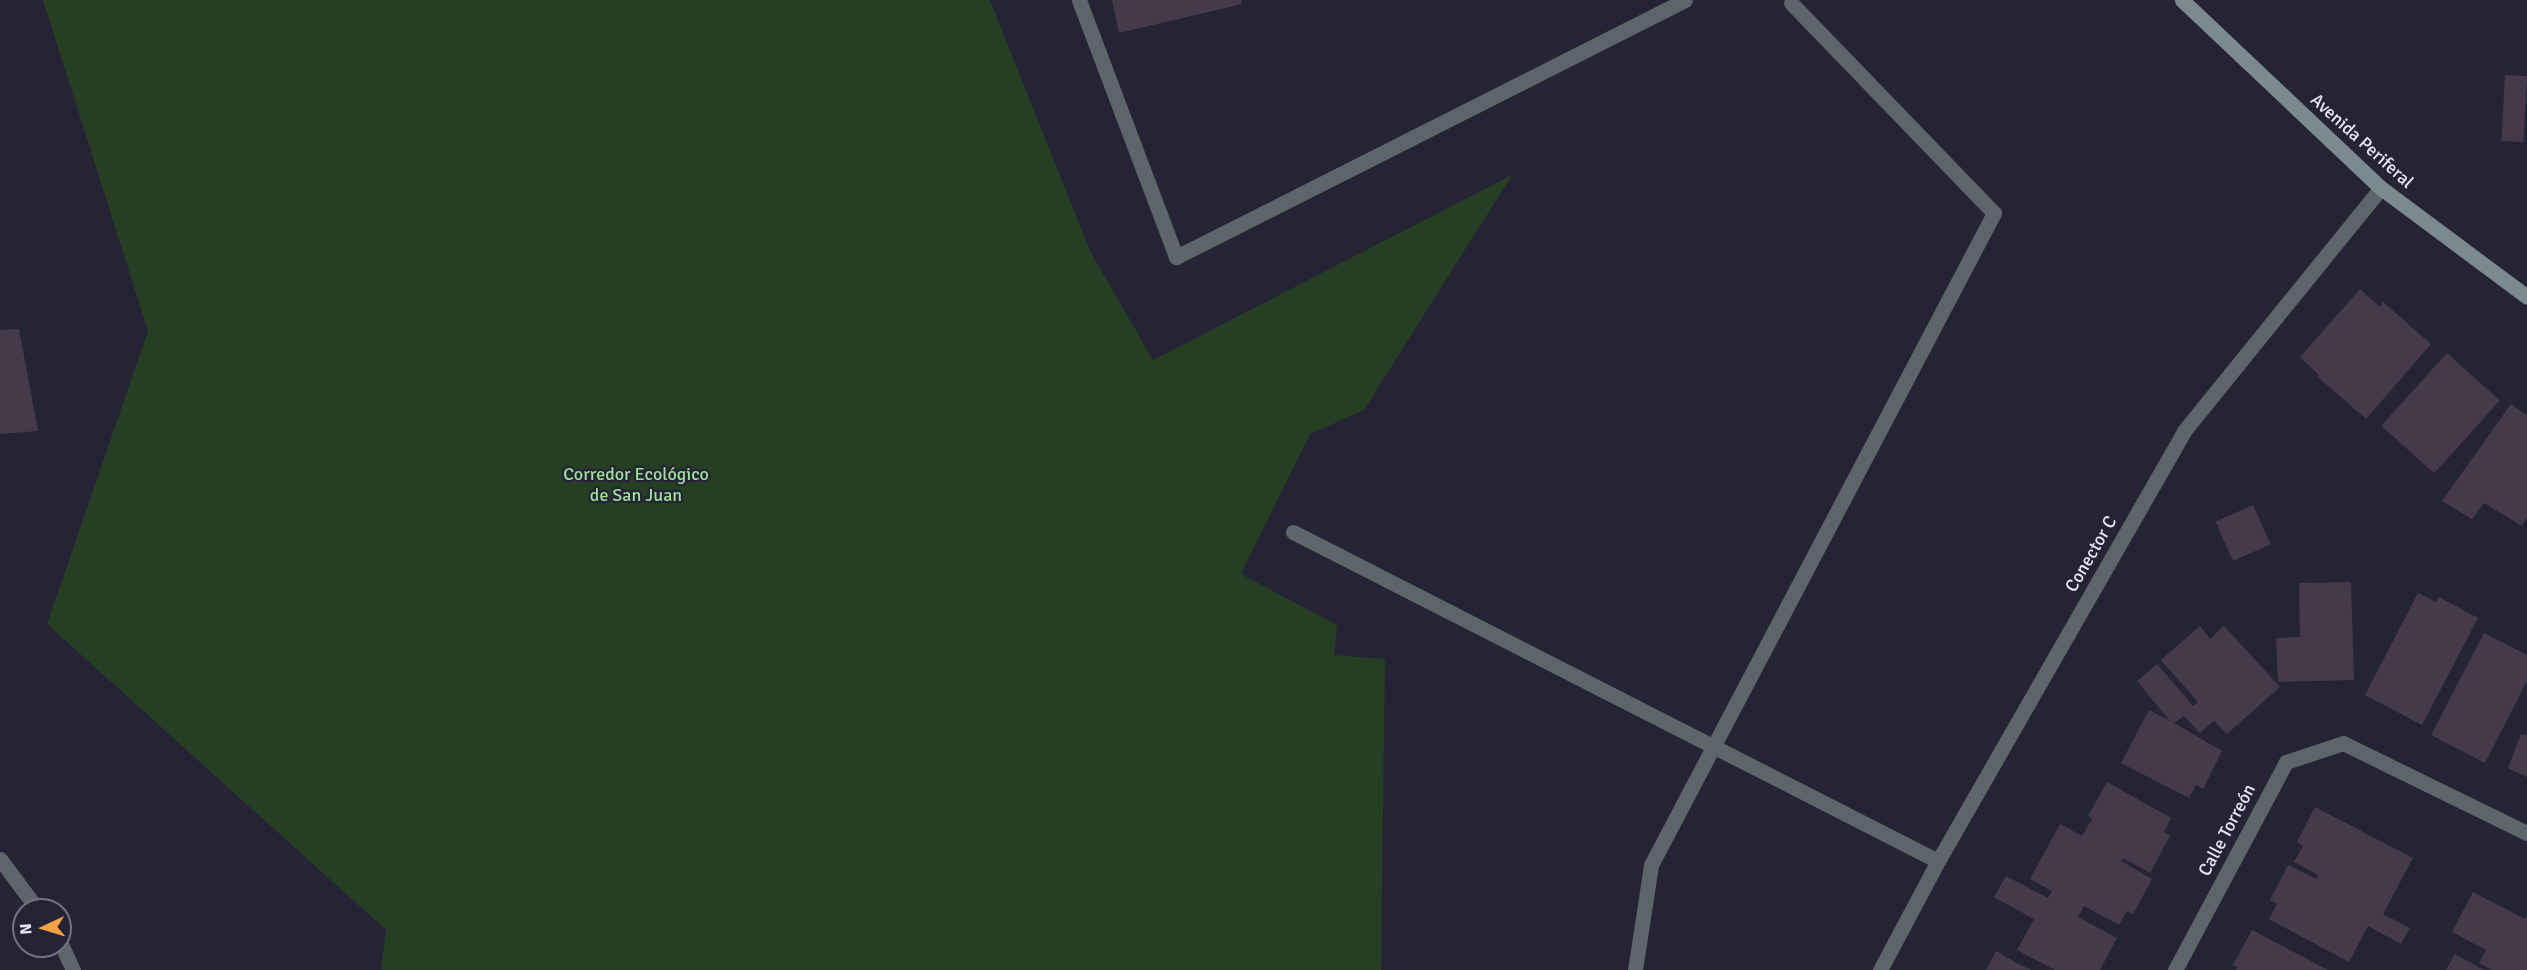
<!DOCTYPE html>
<html>
<head>
<meta charset="utf-8">
<style>
	body { margin:0 }
	#map { position:relative; width:2527px; height:970px; overflow:hidden; background:#252435; font-family:Signika,sans-serif }
	div>[style] { position:absolute }
	[style*='--x'] { left:calc(var(--x)*1px); top:calc(var(--y)*1px); width:calc(var(--w)*1px); rotate:calc(var(--a)*1deg) }
	.green>* { inset:0; background:#263e24 }
	.building>* { inset:0; background:#453a4a; transform-origin:0 0 }
	.street>* { height:15px; margin:-7.5px; padding:0 7.5px; transform-origin:7.5px; border-radius:7.5px; background:#5c666a }
	.secondary>* { height:15px; margin:-7.5px; padding:0 7.5px; transform-origin:7.5px; border-radius:7.5px; background:#7a8a90 }
	span { translate:-50% -50%; white-space:nowrap; text-align:center; line-height:1.15; -webkit-text-stroke:4.5px #252435; paint-order:stroke }
	.street-label { font-size:18px; color:#e9e9f5 }
	.park-label { font-size:18px; color:#9fe09a }
	.north { position:absolute; left:12px; top:898px; width:60px; height:60px; box-sizing:border-box; background:#252435; border:2px solid #737382; border-radius:50%; rotate:266deg; font-size:16px; font-weight:700; line-height:24px; text-align:center; color:#e9e9f5 }
	.north::after { content:''; display:block; margin:auto; width:21px; height:27px; background:#f7a149; clip-path:polygon(50% 0,100% 100%,50% 72%,0 100%) }
</style>
</head>
<body>
<div id="map">
	<div class="green">
		<div style="clip-path:polygon(43px 0,990px 0,1091px 253px,1153px 360px,1512px 175px,1364px 410px,1310px 434px,1241px 574px,1337px 625px,1334px 655px,1385px 659px,1381px 970px,381px 970px,386px 930px,47px 624px,148px 331px)"></div>
	</div>
	<div class="building">
		<div style="clip-path:polygon(1112px 0,1241px 0,1242px 4px,1119px 33px)"></div>
		<div style="left:2505px;top:75px;width:22px;height:66px;rotate:3deg"></div>
		<div style="clip-path:polygon(2360px 289px,2380px 307px,2383px 302px,2431px 344px,2366px 419px,2318px 377px,2319px 375px,2300px 357px)"></div>
		<div style="clip-path:polygon(19px 329px,38px 431px,0 434px,0 330px)"></div>
		<div style="left:2447px;top:353px;width:71px;height:98px;rotate:42deg"></div>
		<div style="clip-path:polygon(2511px 404px,2527px 415px,2527px 517px,2522px 526px,2484px 503px,2472px 519px,2442px 501px)"></div>
		<div style="left:2253px;top:505px;width:43px;height:41px;rotate:66deg"></div>
		<div style="clip-path:polygon(2351px 582px,2354px 680px,2278px 682px,2276px 638px,2300px 637px,2299px 583px)"></div>
		<div style="clip-path:polygon(2418px 593px,2436px 602px,2439px 597px,2478px 618px,2422px 725px,2365px 695px)"></div>
		<div style="clip-path:polygon(2200px 626px,2210px 639px,2224px 626px,2280px 687px,2227px 734px,2214px 721px,2200px 733px,2184px 716px,2174px 723px,2222px 751px,2203px 789px,2196px 785px,2189px 798px,2121px 763px,2149px 710px,2170px 721px,2137px 681px,2157px 664px,2193px 706px,2198px 702px,2161px 660px)"></div>
		<div style="clip-path:polygon(2484px 633px,2527px 655px,2527px 681px,2485px 763px,2431px 735px)"></div>
		<div style="clip-path:polygon(2521px 734px,2527px 735px,2527px 777px,2508px 768px)"></div>
		<div style="clip-path:polygon(2107px 782px,2171px 818px,2164px 832px,2170px 836px,2150px 873px,2123px 858px,2121px 861px,2152px 879px,2133px 914px,2127px 911px,2119px 925px,2084px 906px,2078px 917px,2117px 938px,2100px 970px,2055px 970px,2017px 950px,2034px 919px,1994px 897px,2006px 876px,2048px 898px,2052px 891px,2030px 879px,2060px 824px,2082px 836px,2092px 819px,2088px 816px)"></div>
		<div style="clip-path:polygon(2315px 807px,2413px 858px,2383px 914px,2410px 928px,2401px 944px,2368px 926px,2349px 962px,2269px 919px,2277px 904px,2270px 900px,2288px 865px,2316px 879px,2318px 875px,2294px 862px,2303px 846px,2297px 842px)"></div>
		<div style="clip-path:polygon(2473px 892px,2525px 919px,2527px 914px,2527px 970px,2492px 970px,2479px 963px,2486px 950px,2452px 932px)"></div>
		<div style="clip-path:polygon(2252px 930px,2328px 970px,2236px 970px,2238px 967px,2233px 965px)"></div>
		<div style="clip-path:polygon(1996px 951px,2015px 962px,2031px 970px,1986px 970px)"></div>
		<div style="clip-path:polygon(2455px 954px,2484px 970px,2446px 970px)"></div>
	</div>
	<div class="street">
		<div style="--x:1079;--y:0;--w:275;--a:69.3"></div>
		<div style="--x:1176;--y:257;--w:570;--a:-26.79"></div>
		<div style="--x:1293;--y:532;--w:724;--a:27.03"></div>
		<div style="--x:0;--y:859;--w:64;--a:53.3"></div>
		<div style="--x:60;--y:942;--w:31;--a:65"></div>
		<div style="--x:1635;--y:970;--w:106;--a:-81.3"></div>
		<div style="--x:1651;--y:865;--w:737;--a:-62.25"></div>
		<div style="--x:1994;--y:213;--w:292;--a:-134"></div>
		<div style="--x:1880;--y:970;--w:123;--a:-62"></div>
		<div style="--x:1938;--y:861;--w:495;--a:-60.2"></div>
		<div style="--x:2184;--y:431;--w:313;--a:-51"></div>
		<div style="--x:2175;--y:970;--w:236;--a:-61.9"></div>
		<div style="--x:2286;--y:762;--w:60;--a:-18.4"></div>
		<div style="--x:2343;--y:743;--w:205;--a:26.1"></div>
	</div>
	<div class="secondary">
		<div style="--x:2182;--y:0;--w:274;--a:43.4"></div>
		<div style="--x:2381;--y:188;--w:182;--a:36.7"></div>
	</div>
	<div class="street-label">
		<span style="left:2362px;top:141px;rotate:42deg">Avenida Periferal</span>
		<span style="left:2091px;top:554px;rotate:-60deg">Conector C</span>
		<span style="left:2227px;top:830px;rotate:-62deg">Calle Torreón</span>
	</div>
	<div class="park-label">
		<span style="left:636px;top:485px">Corredor Ecológico<br>de San Juan</span>
	</div>
	<div class="north">N</div>
</div>
</body>
</html>
